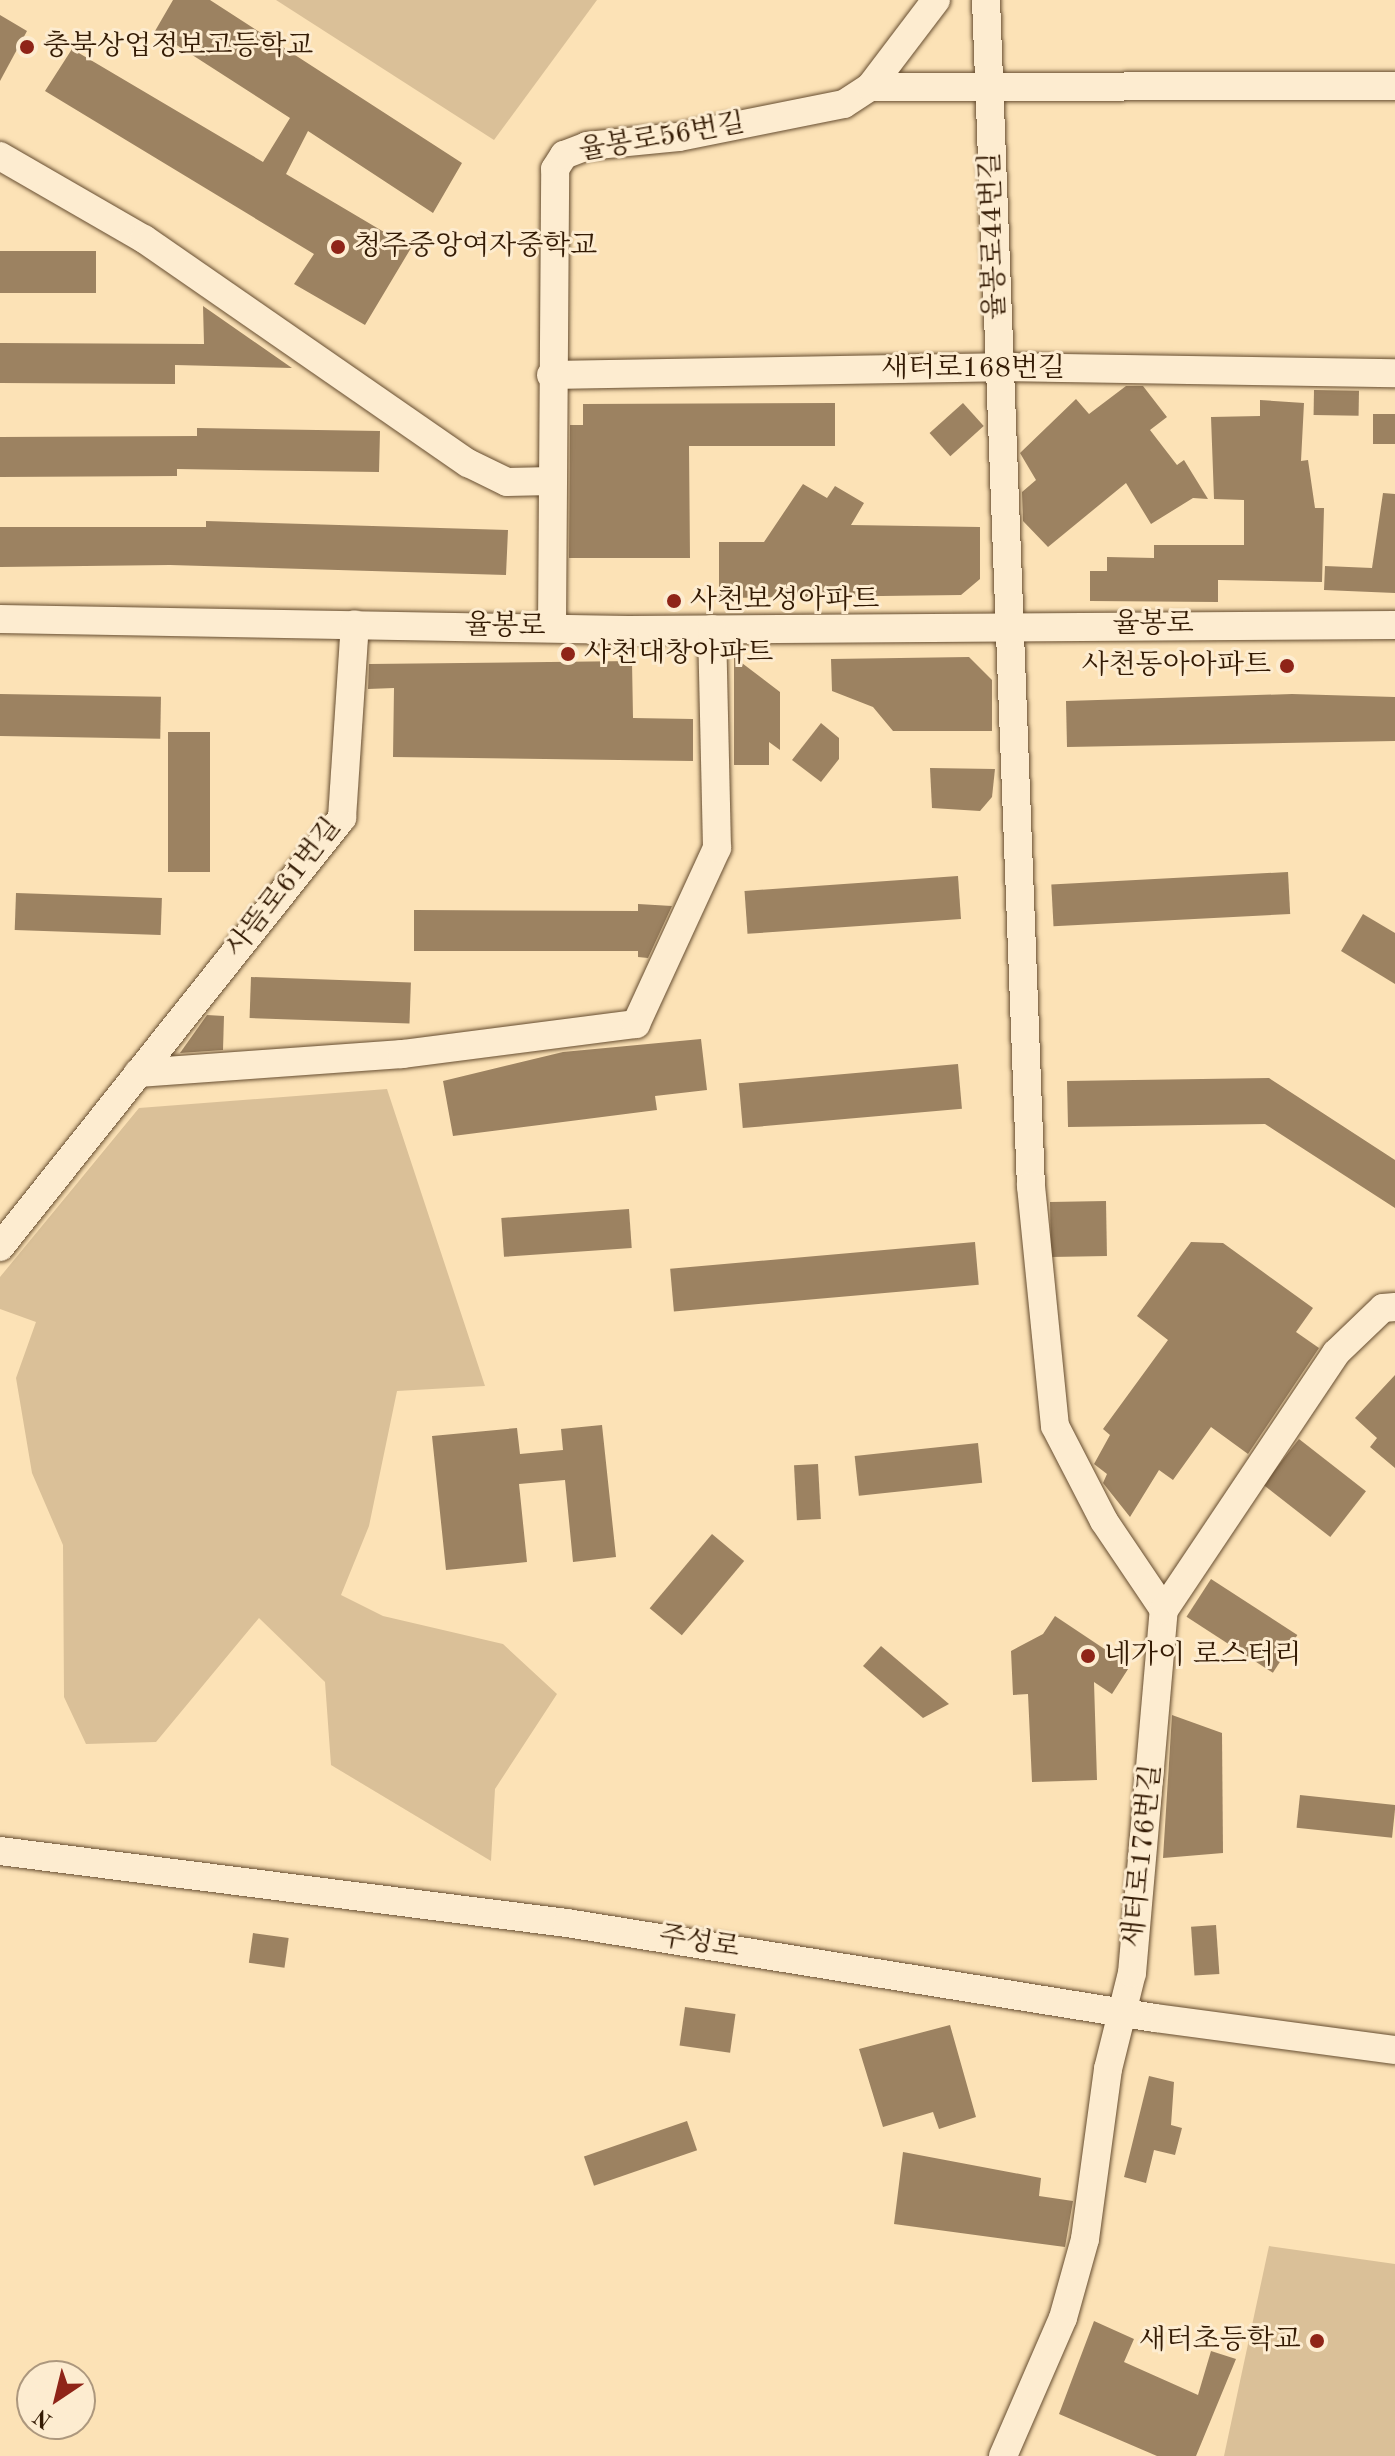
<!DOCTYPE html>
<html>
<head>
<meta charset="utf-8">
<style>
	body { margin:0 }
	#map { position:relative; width:1395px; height:2456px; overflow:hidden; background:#fce2b6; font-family:"Old Standard TT","Noto Serif KR",serif }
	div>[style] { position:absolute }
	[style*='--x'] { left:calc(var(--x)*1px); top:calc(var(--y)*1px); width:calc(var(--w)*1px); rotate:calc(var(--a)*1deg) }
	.green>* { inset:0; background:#dac098 }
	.building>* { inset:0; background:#9c8261; transform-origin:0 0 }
	.roads { filter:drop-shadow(0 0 2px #664d30) drop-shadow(0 0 2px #664d30) }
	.minor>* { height:28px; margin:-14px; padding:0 14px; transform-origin:14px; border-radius:14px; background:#fdecd0 }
	.dots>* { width:22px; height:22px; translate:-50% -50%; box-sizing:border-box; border:4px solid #fdecd0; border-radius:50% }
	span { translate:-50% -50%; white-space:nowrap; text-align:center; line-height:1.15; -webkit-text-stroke:6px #fdecd0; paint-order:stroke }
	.poi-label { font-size:28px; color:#341b04 }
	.left { translate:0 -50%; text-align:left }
	.right { translate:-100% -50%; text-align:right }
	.street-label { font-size:28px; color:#341b04 }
	.north { position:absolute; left:16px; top:2360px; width:80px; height:80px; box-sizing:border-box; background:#fdecd0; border:2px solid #ad987e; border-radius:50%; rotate:215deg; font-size:22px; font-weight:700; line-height:32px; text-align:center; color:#341b04 }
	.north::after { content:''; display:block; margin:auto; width:28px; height:36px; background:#8f2418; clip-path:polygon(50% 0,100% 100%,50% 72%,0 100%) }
</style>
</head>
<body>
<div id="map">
	<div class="green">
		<div style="clip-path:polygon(276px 0,597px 0,494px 140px)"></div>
		<div style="clip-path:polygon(387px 1089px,485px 1386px,397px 1391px,369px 1526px,341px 1595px,383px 1616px,503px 1644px,557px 1694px,495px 1789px,491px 1861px,331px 1765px,325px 1682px,259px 1618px,156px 1742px,86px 1744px,64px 1697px,63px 1545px,32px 1473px,16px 1378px,36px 1322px,0 1309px,0 1277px,139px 1108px)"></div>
		<div style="clip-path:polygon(1269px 2246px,1395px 2264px,1395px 2456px,1224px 2456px)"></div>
	</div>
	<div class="building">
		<div style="clip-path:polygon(173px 0,210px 0,462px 163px,433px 213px,308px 131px,286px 174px,411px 248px,365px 325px,294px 284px,314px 254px,45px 91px,72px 49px,263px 162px,290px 118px,155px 31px)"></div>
		<div style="clip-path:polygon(0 15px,27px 31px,0 81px)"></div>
		<div style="left:0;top:251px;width:96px;height:42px"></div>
		<div style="clip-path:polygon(203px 306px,292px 368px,175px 365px,175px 384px,0 383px,0 343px,204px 344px)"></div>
		<div style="clip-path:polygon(1126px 386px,1143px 386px,1167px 417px,1150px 430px,1177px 465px,1184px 460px,1208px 499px,1193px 498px,1151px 524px,1126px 483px,1048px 547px,1023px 521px,1022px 492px,1036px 480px,1020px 453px,1076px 399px,1089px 414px)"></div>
		<div style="left:1314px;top:390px;width:45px;height:25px;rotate:1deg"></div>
		<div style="clip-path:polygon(1260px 400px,1304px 403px,1301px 461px,1308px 460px,1315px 508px,1324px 508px,1322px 582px,1218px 580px,1218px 602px,1090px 601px,1090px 571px,1107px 571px,1107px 557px,1154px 558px,1154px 545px,1244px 545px,1244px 500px,1214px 499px,1211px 417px,1260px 416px)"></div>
		<div style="clip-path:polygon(835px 403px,835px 446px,689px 446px,690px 558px,569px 558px,570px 425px,583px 425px,583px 404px)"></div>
		<div style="left:963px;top:403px;width:31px;height:45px;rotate:48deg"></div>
		<div style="left:1373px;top:414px;width:22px;height:30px"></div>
		<div style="clip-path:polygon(197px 428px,380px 431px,379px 472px,177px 469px,177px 476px,0 477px,0 437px,197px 436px)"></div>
		<div style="clip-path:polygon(803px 484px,827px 498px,835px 486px,864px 503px,851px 525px,980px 527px,980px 579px,961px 595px,719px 598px,719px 542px,764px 542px)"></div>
		<div style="clip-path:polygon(1383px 493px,1395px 494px,1395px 593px,1324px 590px,1325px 566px,1372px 568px)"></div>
		<div style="clip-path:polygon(206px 521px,508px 530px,506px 575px,170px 565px,0 567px,0 527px,206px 527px)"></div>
		<div style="clip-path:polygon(734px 657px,780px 692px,780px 750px,769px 742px,769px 765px,734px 765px)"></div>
		<div style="clip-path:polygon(969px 657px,992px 680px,992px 731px,893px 731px,873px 707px,832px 691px,831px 659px)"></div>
		<div style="clip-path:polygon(632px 661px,633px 718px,693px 719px,693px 761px,393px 757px,394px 688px,368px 689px,369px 664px)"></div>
		<div style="left:0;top:694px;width:161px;height:42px;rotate:1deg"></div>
		<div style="clip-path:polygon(1292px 694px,1395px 697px,1395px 741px,1067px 747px,1066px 701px)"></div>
		<div style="clip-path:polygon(821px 723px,839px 738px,839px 759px,821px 782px,792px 760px)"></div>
		<div style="left:168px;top:732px;width:42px;height:140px"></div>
		<div style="clip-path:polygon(930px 768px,995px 769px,992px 797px,980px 811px,932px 808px)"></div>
		<div style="left:1288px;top:872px;width:42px;height:237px;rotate:87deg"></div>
		<div style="left:958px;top:876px;width:43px;height:214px;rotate:86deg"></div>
		<div style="left:16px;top:893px;width:146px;height:37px;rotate:2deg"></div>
		<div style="clip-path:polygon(638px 904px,672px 906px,648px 958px,638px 957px,638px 951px,414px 951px,414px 910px,638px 911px)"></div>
		<div style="clip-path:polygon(1363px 914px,1395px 933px,1395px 984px,1341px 951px)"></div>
		<div style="left:251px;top:977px;width:160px;height:41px;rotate:2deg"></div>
		<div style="clip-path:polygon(207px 1015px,224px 1016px,223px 1050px,180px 1053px)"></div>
		<div style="clip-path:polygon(701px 1039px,707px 1090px,655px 1096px,657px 1110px,453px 1136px,443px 1081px,563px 1052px)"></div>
		<div style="left:958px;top:1064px;width:45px;height:220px;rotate:85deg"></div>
		<div style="clip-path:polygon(1269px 1078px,1395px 1160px,1395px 1208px,1265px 1124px,1068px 1127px,1067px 1081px)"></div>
		<div style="left:1106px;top:1201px;width:55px;height:56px;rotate:89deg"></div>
		<div style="left:629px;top:1209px;width:39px;height:128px;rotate:86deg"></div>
		<div style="left:975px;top:1242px;width:43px;height:306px;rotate:85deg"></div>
		<div style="clip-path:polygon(1191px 1242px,1223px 1243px,1313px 1308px,1296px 1332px,1319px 1348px,1248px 1454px,1211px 1427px,1173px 1480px,1159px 1470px,1130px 1517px,1103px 1483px,1107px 1474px,1094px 1464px,1110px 1435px,1103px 1429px,1168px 1340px,1137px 1316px)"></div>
		<div style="clip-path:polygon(1395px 1375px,1395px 1468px,1370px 1447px,1377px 1438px,1355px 1418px)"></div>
		<div style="clip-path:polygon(602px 1425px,616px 1557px,573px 1562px,565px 1480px,519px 1484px,527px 1562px,446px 1570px,432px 1436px,517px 1428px,520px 1454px,563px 1450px,561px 1429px)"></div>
		<div style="left:1299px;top:1439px;width:85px;height:58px;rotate:38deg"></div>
		<div style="left:978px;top:1443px;width:40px;height:124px;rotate:84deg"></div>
		<div style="left:818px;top:1464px;width:55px;height:24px;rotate:87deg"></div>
		<div style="left:712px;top:1534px;width:42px;height:97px;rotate:40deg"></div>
		<div style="left:1211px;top:1579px;width:103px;height:45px;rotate:33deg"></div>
		<div style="clip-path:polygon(1055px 1616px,1130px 1666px,1112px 1694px,1094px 1682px,1097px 1780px,1032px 1782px,1028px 1694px,1013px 1695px,1011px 1651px,1043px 1634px)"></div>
		<div style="clip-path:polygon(881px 1646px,949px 1704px,923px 1718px,863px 1666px)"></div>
		<div style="clip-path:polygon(1172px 1715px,1222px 1733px,1223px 1853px,1163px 1858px)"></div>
		<div style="left:1300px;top:1795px;width:96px;height:33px;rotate:6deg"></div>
		<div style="left:1216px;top:1925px;width:49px;height:25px;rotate:86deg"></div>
		<div style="left:253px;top:1933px;width:36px;height:30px;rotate:8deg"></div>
		<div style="left:685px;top:2007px;width:51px;height:39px;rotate:8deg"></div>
		<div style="clip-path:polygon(950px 2025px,976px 2117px,939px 2129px,933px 2112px,883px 2127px,859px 2049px)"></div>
		<div style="clip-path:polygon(1149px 2076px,1174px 2082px,1171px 2125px,1182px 2128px,1175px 2155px,1154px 2150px,1146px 2183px,1124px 2177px)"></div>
		<div style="left:687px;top:2121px;width:31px;height:109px;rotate:71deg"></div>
		<div style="clip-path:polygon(903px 2152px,1041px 2178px,1039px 2196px,1073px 2201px,1065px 2247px,894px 2224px)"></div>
		<div style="clip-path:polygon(1094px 2321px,1134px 2339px,1124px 2362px,1198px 2395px,1211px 2351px,1236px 2359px,1196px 2456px,1157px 2456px,1059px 2414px)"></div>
	</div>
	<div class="roads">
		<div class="minor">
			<div style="--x:986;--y:0;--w:1187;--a:87.83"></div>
			<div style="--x:1031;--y:1186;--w:241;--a:84.3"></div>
			<div style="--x:1055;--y:1426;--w:107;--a:62.7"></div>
			<div style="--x:1104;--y:1521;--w:107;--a:56"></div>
			<div style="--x:870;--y:87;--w:109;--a:-52.8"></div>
			<div style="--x:0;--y:156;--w:166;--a:30"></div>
			<div style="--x:144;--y:239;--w:394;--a:34.7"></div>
			<div style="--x:468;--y:463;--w:43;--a:26"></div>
			<div style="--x:507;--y:482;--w:45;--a:-1.3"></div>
			<div style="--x:551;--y:375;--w:448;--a:-1"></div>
			<div style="--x:999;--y:367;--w:396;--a:0.9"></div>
			<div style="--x:0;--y:619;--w:628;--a:1"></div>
			<div style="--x:628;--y:630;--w:767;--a:-0.37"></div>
			<div style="--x:552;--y:628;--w:459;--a:-89.6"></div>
			<div style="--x:555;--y:169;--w:17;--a:-57"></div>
			<div style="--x:564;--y:155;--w:25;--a:-21"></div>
			<div style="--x:587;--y:146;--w:92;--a:-5.6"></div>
			<div style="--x:679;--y:137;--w:168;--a:-11.3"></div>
			<div style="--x:844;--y:104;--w:31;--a:-33"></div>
			<div style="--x:870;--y:87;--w:525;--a:-0.11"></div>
			<div style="--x:138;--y:1073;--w:265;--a:-4.1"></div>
			<div style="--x:402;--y:1054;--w:236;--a:-7.3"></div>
			<div style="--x:636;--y:1024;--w:194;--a:-65.3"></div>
			<div style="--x:717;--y:848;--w:219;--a:-91.3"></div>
			<div style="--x:0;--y:1247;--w:549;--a:-51.44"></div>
			<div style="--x:342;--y:818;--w:194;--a:-86.2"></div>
			<div style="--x:0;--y:1851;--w:572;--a:7.24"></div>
			<div style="--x:567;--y:1923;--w:596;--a:9.18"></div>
			<div style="--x:1155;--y:2018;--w:242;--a:7.6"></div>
			<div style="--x:1003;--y:2456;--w:150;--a:-66.5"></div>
			<div style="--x:1063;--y:2318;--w:82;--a:-74.4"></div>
			<div style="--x:1085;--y:2239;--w:172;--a:-82.3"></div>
			<div style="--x:1108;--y:2069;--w:99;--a:-76"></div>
			<div style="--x:1132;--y:1973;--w:364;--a:-85"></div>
			<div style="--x:1164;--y:1610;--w:309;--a:-56.2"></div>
			<div style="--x:1336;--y:1353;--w:65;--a:-43.8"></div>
			<div style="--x:1383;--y:1308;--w:12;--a:-5"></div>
		</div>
	</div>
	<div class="dots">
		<div style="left:27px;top:47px;background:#8f2418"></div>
		<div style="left:338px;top:247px;background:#8f2418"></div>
		<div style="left:674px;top:601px;background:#8f2418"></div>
		<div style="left:568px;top:654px;background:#8f2418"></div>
		<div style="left:1287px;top:666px;background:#8f2418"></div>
		<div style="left:1088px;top:1656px;background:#8f2418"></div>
		<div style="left:1317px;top:2341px;background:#8f2418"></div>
	</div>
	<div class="poi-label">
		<span class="left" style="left:43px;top:47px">충북상업정보고등학교</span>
		<span class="left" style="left:354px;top:247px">청주중앙여자중학교</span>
		<span class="left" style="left:690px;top:601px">사천보성아파트</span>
		<span class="left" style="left:584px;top:654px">사천대창아파트</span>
		<span class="right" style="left:1271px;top:666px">사천동아아파트</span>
		<span class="left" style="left:1104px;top:1656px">네가이 로스터리</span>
		<span class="right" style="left:1301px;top:2341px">새터초등학교</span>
	</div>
	<div class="street-label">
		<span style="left:662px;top:138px;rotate:-10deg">율봉로56번길</span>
		<span style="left:994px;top:236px;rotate:-92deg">율봉로44번길</span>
		<span style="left:973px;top:369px">새터로168번길</span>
		<span style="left:1153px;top:625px">율봉로</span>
		<span style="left:505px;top:627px;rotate:1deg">율봉로</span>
		<span style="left:284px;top:888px;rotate:-52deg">사뜸로61번길</span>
		<span style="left:1143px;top:1856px;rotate:-84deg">새터로176번길</span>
		<span style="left:699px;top:1943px;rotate:9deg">주성로</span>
	</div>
	<div class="north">N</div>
</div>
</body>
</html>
